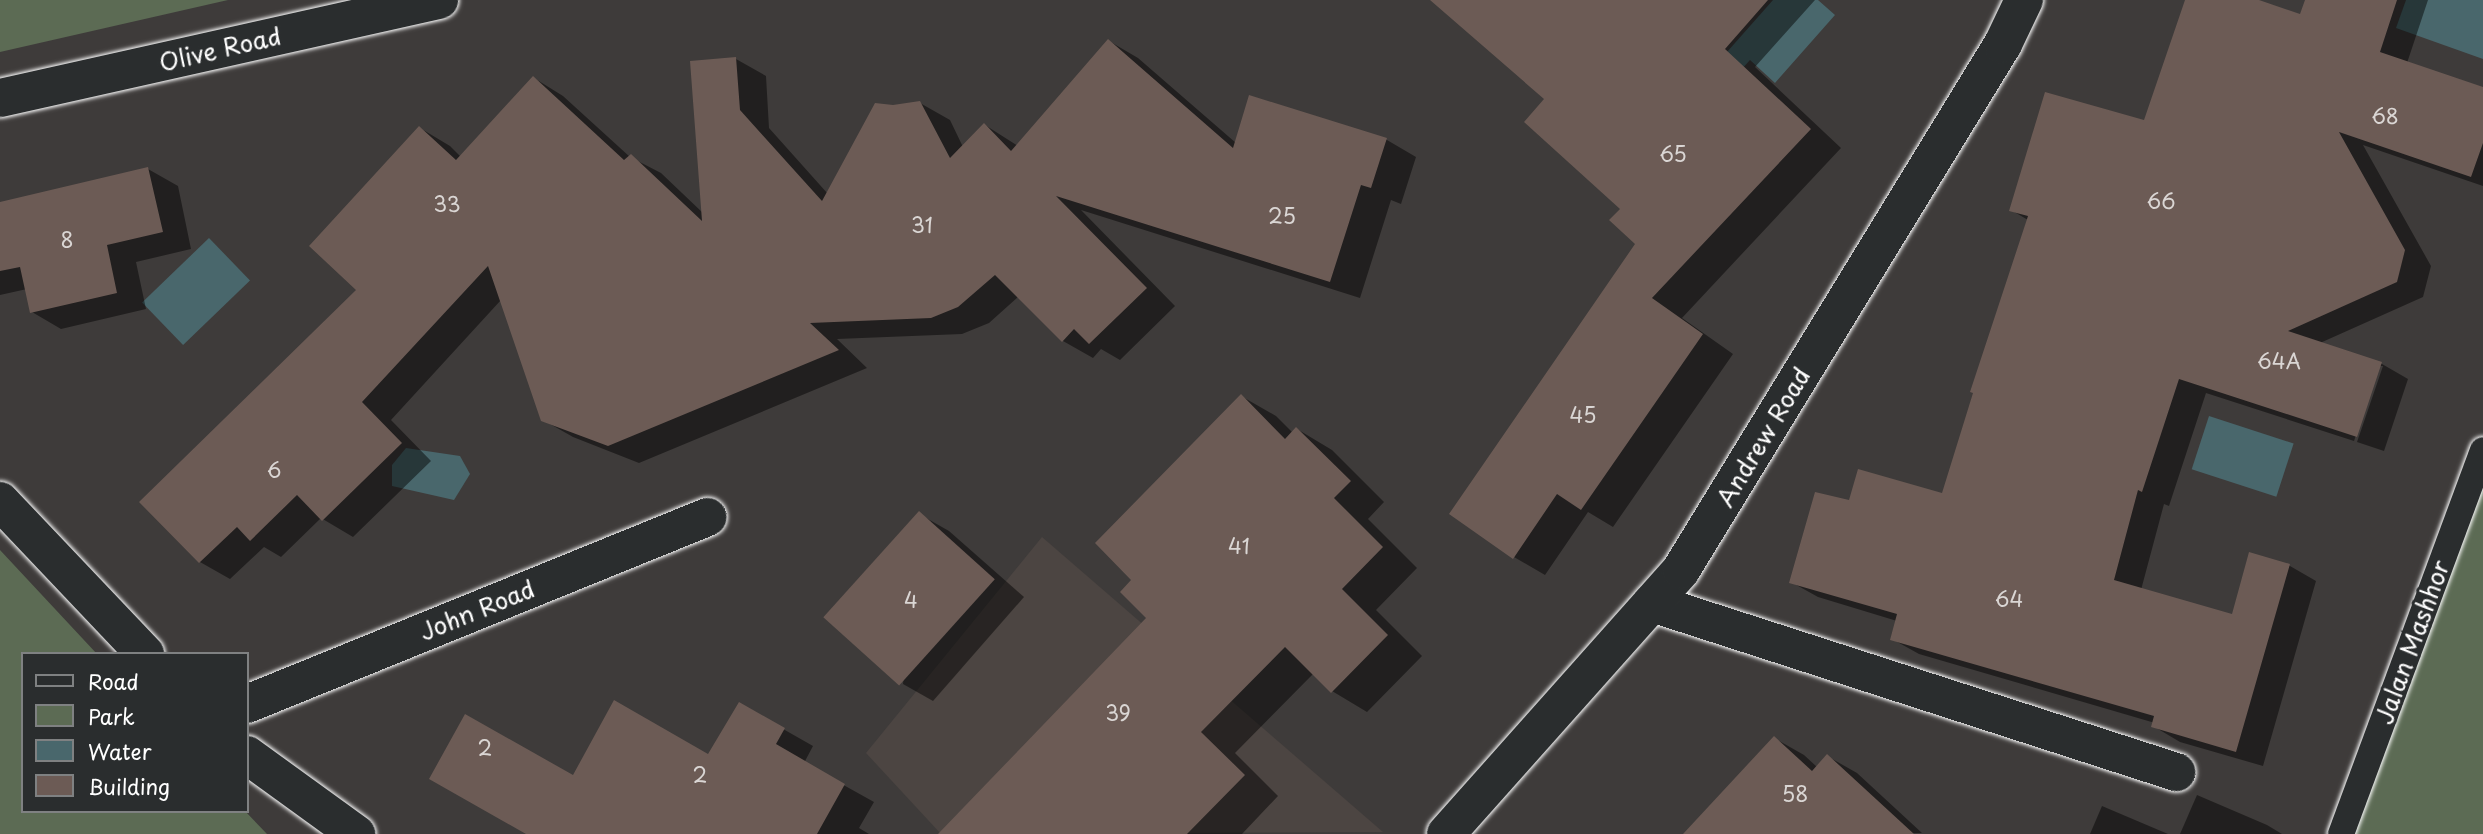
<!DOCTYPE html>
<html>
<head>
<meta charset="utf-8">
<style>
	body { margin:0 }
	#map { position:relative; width:2483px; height:834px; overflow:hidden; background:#3e3b3a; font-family:"Playpen Sans",sans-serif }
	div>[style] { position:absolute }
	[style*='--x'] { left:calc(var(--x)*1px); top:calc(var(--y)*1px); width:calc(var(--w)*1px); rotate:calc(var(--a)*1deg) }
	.built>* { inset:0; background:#4c4542 }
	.green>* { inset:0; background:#5c6b54 }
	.water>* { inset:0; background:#49676c; transform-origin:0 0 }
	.shadow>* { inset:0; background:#0007 }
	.building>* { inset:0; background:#6c5b55; transform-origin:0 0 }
	.roads { filter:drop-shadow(0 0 2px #fff) drop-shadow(0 0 2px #fff) }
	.lane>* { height:26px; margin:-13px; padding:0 13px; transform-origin:13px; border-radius:13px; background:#2a2d2e }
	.street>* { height:38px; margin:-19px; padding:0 19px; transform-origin:19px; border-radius:19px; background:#2a2d2e }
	span { translate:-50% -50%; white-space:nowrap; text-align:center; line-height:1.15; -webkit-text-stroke:6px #2a2d2e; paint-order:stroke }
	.number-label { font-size:21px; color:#dad6d4 }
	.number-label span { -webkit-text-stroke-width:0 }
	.street-label { font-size:24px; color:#fff }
	.legend { position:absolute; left:21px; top:652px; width:228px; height:161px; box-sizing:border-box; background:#2a2d2e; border:2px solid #7f8182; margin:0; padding:9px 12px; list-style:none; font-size:21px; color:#fff }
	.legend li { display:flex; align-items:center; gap:14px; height:35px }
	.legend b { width:35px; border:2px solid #7f8182 }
</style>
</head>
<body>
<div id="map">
	<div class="built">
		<div style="clip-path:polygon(1042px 537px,1383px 832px,941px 834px,866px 753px)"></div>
	</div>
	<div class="green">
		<div style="clip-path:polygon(0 0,228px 0,0 52px)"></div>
		<div style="clip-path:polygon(2483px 442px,2483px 834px,2339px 834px)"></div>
		<div style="clip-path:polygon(0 550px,97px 654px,23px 654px,23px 811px,245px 811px,267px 834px,0 834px)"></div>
	</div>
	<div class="water">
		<div style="clip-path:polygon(1773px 0,1818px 0,1835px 15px,1775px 83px,1750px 60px,1689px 128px,1673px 113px)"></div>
		<div style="clip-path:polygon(2406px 0,2483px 0,2483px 59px,2396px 28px)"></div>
		<div style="left:209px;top:238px;width:59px;height:93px;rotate:46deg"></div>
		<div style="left:2209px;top:416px;width:89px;height:56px;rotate:18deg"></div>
		<div style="clip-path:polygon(406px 448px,460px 456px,470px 474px,454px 500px,392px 486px,392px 465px)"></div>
	</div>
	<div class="shadow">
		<div style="clip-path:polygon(1433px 0,1815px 0,1755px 67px,1841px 148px,1682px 318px,1733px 354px,1613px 527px,1588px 512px,1545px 575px,1514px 557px,1638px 244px,1622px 209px,1547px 99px)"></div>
		<div style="clip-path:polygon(2186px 0,2254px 0,2301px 16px,2307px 0,2428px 0,2407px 63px,2483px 89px,2483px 186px,2363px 145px,2431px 266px,2423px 297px,2320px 343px,2382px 364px,2408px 379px,2384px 451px,2357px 442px,2383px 366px,2379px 366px,2354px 441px,2206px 393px,2169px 506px,2164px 504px,2141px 590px,2233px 616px,2250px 555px,2290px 566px,2316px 581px,2263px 766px,2180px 742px,2153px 726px,2155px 723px,1919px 654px,1892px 639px,1897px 621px,1818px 597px,1791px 582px,1850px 503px,1943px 495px,2028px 220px,2011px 210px,2145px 122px)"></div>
		<div style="clip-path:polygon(1109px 41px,1138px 58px,1236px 143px,1250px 98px,1387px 140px,1416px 157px,1401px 204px,1391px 200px,1360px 298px,1081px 210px,1175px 306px,1120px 360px,1101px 349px,1093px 358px,1063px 341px,1019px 296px,989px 323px,962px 334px,837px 339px,867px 368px,639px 463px,573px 437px,543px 420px,501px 300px,391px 420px,431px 461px,353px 537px,321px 518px,281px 557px,264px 547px,230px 579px,200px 562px,142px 502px,358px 289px,420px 128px,450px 146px,461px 157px,534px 78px,563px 96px,630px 157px,661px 173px,703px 213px,736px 59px,766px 76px,769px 128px,828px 194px,893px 106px,920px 103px,950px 120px,963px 147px,985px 125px,1018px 146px)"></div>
		<div style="clip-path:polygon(148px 169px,178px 186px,191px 249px,136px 262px,146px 309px,61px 329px,32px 312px,27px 289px,0 295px,0 204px)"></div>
		<div style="clip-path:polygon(1241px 396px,1276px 416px,1293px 433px,1297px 429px,1332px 450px,1384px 502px,1368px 519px,1417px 568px,1376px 610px,1422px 656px,1367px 712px,1332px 691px,1314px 673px,1235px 753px,1278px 796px,1242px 834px,959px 834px,1149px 618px,1133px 580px)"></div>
		<div style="clip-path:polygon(919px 514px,949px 531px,1024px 597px,933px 701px,903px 684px)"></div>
		<div style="clip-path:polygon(739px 704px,813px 746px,804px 763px,874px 802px,859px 828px,869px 834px,529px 834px,573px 777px,709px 756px)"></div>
		<div style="clip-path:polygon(1774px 738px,1804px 755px,1817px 767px,1827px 756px,1857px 773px,1922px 833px,1711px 834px)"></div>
		<div style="clip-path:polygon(2197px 795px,2267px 825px,2282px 834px,2180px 834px)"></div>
		<div style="clip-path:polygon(2102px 806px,2168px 834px,2090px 834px)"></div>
	</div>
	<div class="building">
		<div style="clip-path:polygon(1430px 0,1768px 0,1725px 49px,1811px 129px,1652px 298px,1703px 334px,1581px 510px,1557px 494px,1513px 559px,1449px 514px,1635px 244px,1609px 220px,1620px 209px,1524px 122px,1544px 99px)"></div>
		<div style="clip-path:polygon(2185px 0,2259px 0,2300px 14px,2305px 0,2397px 0,2380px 52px,2483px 87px,2483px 143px,2471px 177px,2339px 132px,2405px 250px,2397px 282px,2288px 331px,2382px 362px,2357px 437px,2179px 379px,2142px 492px,2138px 490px,2114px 580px,2232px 614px,2249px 552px,2290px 564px,2236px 752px,2151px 727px,2154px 716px,1890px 640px,1897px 614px,1789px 583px,1815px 492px,1849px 500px,1858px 469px,1942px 493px,1973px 393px,1970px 392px,2028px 216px,2009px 211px,2045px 92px,2144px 120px)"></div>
		<div style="clip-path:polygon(1108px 39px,1233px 148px,1249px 95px,1387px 138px,1371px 188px,1361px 185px,1330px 282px,1056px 196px,1147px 288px,1089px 344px,1074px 329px,1062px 342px,995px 275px,958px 307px,931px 318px,810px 323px,839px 350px,608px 446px,541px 421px,488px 266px,362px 402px,402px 443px,322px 521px,297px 495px,250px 541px,237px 527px,199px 563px,139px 502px,356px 290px,309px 246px,419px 126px,456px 160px,533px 76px,624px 160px,631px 154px,702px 221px,690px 61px,736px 57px,740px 110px,822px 201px,875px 103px,893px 105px,920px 101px,950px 158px,984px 123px,1011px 151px)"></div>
		<div style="clip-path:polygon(148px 167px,163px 232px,107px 245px,117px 293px,30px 313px,20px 267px,0 271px,0 202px)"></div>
		<div style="clip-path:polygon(1241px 394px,1285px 439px,1296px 427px,1351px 481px,1334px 498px,1383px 547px,1342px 589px,1388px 635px,1331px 693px,1285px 647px,1201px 732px,1245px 775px,1187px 834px,938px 834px,1146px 618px,1120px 592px,1131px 580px,1095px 543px)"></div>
		<div style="left:919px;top:511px;width:102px;height:143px;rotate:42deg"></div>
		<div style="clip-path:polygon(614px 700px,708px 754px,739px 702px,785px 728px,776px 744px,845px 784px,817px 834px,526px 834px,429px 779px,465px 714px,573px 775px)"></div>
		<div style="clip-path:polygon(1774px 736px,1812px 771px,1827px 754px,1914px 834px,1683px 834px)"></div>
	</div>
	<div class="roads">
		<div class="lane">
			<div style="--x:2341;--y:834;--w:409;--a:-69.7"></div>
		</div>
		<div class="street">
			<div style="--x:0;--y:98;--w:450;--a:-12.6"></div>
			<div style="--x:0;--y:501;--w:211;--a:46.5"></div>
			<div style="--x:1652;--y:603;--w:551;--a:17.88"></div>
			<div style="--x:247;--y:704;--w:497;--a:-22.1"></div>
			<div style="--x:247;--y:755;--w:135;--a:35.9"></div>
			<div style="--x:1446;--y:834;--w:353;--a:-48.3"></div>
			<div style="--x:1681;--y:570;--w:617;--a:-58.53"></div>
			<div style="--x:2003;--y:44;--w:49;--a:-64.5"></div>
		</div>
	</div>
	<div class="number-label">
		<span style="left:2385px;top:115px">68</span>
		<span style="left:1673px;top:153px">65</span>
		<span style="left:2161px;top:200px">66</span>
		<span style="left:447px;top:203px">33</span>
		<span style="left:1282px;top:215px">25</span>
		<span style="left:922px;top:224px">31</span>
		<span style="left:67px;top:239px">8</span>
		<span style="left:2279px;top:360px">64A</span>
		<span style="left:1583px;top:414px">45</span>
		<span style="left:274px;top:469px">6</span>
		<span style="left:1239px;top:545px">41</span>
		<span style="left:2009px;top:598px">64</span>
		<span style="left:911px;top:599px">4</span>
		<span style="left:1118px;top:712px">39</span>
		<span style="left:485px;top:747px">2</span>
		<span style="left:700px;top:774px">2</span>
		<span style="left:1795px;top:793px">58</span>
	</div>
	<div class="street-label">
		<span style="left:220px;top:49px;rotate:-13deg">Olive Road</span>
		<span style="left:1763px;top:437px;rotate:-59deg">Andrew Road</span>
		<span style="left:477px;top:610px;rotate:-22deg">John Road</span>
		<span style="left:2412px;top:642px;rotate:-70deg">Jalan Mashhor</span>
	</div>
	<ul class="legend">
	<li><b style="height:9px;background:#2a2d2e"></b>Road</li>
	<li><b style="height:19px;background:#5c6b54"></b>Park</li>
	<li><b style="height:19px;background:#49676c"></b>Water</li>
	<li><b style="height:19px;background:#6c5b55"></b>Building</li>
	</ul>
</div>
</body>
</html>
